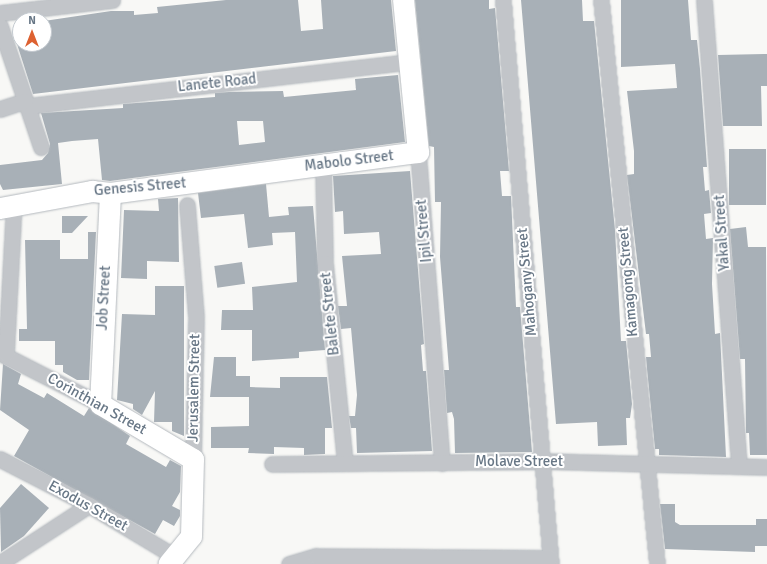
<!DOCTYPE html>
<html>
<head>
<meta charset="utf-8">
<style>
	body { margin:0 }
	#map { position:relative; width:767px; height:564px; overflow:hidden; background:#f8f8f6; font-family:Signika,sans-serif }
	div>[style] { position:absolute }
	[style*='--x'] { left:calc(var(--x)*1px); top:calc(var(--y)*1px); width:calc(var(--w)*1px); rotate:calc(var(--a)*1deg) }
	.building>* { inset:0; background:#a8b0b7; transform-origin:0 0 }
	.roads { filter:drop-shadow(0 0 1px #b4b9be) drop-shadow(0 0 1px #b4b9be) }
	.street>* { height:15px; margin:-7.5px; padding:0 7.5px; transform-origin:7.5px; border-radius:7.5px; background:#c2c5c9 }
	.secondary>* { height:21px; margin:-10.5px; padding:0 10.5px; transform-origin:10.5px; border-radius:10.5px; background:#fff }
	span { translate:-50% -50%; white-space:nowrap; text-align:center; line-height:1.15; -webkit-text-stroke:4px #fff; paint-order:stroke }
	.street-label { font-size:15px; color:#687786 }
	.north { position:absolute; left:12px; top:12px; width:40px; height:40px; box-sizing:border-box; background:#fff; border:1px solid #c3c9cf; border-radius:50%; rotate:0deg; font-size:11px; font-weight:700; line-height:16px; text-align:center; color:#687786 }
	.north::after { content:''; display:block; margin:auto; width:14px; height:18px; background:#dd6131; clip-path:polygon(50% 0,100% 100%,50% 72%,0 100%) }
</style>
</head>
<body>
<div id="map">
	<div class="building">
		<div style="clip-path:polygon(226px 0,298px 0,301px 31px,323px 29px,321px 0,391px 0,396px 51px,33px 94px,17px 44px,44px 44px,44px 21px,111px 11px,134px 11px,134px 15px,158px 13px,157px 7px)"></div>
		<div style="clip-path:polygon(415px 0,489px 0,489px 9px,495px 8px,509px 171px,500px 171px,502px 196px,511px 196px,516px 307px,520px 307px,532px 452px,455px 453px,454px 419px,452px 412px,447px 413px,444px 370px,449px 370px,440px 257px,441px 202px,435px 202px,434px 147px,429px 146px)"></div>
		<div style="clip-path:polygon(521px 0,582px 0,583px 21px,594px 21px,615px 230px,621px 341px,626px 341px,632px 404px,630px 418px,626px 418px,627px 445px,598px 446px,597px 422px,556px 424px)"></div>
		<div style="clip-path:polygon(621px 0,688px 0,691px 40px,697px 40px,700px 69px,707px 167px,703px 167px,705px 191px,709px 190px,711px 213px,704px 214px,706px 239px,713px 238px,712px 284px,715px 334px,720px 333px,726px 457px,659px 455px,659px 449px,655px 449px,647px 369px,646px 357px,651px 357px,649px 334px,646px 334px,627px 175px,634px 174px,634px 151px,627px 91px,677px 88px,675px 64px,621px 67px)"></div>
		<div style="clip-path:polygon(767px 54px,767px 86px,761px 86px,762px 126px,723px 126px,718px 55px)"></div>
		<div style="clip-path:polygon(evenodd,398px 75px,405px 142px,110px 181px,102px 180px,98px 139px,72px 141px,58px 143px,62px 184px,3px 190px,0 184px,0 165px,42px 160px,48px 153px,50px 144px,41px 113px,123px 108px,123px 104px,215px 97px,215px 93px,229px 92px,283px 91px,284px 97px,356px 90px,355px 79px,398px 75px,237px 121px,263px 121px,265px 142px,239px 145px,237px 121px)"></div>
		<div style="left:729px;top:149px;width:37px;height:56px"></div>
		<div style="clip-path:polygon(410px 171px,424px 344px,421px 345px,423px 371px,426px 371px,432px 451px,357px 453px,356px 428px,351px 428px,349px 416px,355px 416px,357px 395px,351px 328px,341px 329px,338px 306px,347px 306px,342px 256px,381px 254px,379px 232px,344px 234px,343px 211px,335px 212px,333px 176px)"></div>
		<div style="clip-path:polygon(266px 184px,269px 217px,289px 215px,288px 207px,313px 206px,325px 350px,299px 352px,299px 358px,252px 361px,252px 330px,221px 330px,222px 310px,253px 310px,252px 287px,297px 282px,295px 232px,272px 233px,273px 245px,248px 248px,244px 214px,201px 218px,198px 193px)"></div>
		<div style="clip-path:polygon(178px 198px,179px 262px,147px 261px,147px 279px,121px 278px,124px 210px,159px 211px,158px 199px)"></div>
		<div style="clip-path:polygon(62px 216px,88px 216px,72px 233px,62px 233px)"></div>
		<div style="clip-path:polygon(746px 227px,748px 247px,766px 247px,767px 455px,750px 455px,749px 433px,746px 433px,745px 359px,740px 359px,730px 229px)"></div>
		<div style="clip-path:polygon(88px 232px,96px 232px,89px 380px,77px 380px,63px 372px,63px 365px,55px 365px,55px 341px,19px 341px,19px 329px,27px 329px,25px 240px,60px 240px,60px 259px,88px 259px)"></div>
		<div style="left:242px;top:262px;width:22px;height:28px;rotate:82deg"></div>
		<div style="clip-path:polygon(155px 286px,184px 286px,184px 436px,172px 431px,172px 422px,154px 422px,155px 391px,142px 415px,133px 409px,133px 404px,117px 400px,122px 314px,155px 315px)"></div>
		<div style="clip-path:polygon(214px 357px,236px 357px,236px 376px,250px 376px,250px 387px,280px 388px,280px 377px,327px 377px,332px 428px,325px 428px,325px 454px,304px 455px,304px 448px,274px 447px,274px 454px,248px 453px,249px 448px,211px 448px,211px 427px,249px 426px,249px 397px,210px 397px)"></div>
		<div style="clip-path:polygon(3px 364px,21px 374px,18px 384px,44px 398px,47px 393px,84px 416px,89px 408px,130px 436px,126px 444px,166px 467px,170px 460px,181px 466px,180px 492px,172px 506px,180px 510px,180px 516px,174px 526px,163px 520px,155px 534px,14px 456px,29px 430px,0 410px)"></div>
		<div style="clip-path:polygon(21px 484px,49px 508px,24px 536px,1px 552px,0 508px)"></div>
		<div style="clip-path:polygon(660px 504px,675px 504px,675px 522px,680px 525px,756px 525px,756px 519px,767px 519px,767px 546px,755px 546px,755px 552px,665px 549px)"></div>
	</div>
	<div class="roads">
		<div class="street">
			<div style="--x:503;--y:0;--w:566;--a:85.14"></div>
			<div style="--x:601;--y:0;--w:567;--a:84.33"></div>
			<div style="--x:704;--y:0;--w:467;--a:85.7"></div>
			<div style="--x:0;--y:13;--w:113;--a:-6.6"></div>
			<div style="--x:0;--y:26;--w:128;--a:71.3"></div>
			<div style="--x:27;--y:106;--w:384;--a:-6.6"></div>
			<div style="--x:0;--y:109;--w:26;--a:-18"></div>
			<div style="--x:418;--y:152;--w:312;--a:85.6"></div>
			<div style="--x:323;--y:165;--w:98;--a:88.8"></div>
			<div style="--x:325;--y:263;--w:201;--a:84.3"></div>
			<div style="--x:187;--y:205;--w:113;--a:85.4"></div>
			<div style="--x:196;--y:318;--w:141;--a:91.2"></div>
			<div style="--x:0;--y:353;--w:112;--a:27"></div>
			<div style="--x:6;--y:354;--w:151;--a:-87"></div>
			<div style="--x:0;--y:459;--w:100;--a:27.3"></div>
			<div style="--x:89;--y:505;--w:99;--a:31"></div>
			<div style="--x:272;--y:464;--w:270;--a:-0.6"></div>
			<div style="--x:542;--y:461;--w:225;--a:1.5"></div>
			<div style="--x:0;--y:563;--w:106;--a:-33.1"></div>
			<div style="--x:289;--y:564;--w:28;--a:-17"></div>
			<div style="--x:316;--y:556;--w:234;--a:0.5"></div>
		</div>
		<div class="secondary">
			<div style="--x:110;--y:193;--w:211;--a:92.7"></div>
			<div style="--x:100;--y:404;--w:108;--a:30.6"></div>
			<div style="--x:193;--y:459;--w:77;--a:91.5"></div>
			<div style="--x:191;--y:536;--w:36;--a:129"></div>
			<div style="--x:0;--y:208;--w:94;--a:-10.5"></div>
			<div style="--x:92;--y:191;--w:18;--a:6"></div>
			<div style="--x:110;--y:193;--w:311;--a:-7.6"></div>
			<div style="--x:418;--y:152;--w:153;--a:-95.6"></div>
		</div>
	</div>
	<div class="street-label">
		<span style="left:217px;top:83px;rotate:-6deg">Lanete Road</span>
		<span style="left:349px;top:161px;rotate:-7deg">Mabolo Street</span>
		<span style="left:140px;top:187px;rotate:-5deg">Genesis Street</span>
		<span style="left:424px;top:231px;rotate:-95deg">Ipil Street</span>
		<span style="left:722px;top:233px;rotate:-94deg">Yakal Street</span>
		<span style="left:527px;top:282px;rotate:-95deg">Mahogany Street</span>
		<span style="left:628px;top:282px;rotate:-95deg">Kamagong Street</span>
		<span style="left:104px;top:298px;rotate:-87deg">Job Street</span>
		<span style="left:330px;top:314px;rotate:-96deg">Balete Street</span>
		<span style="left:194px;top:388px;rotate:-89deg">Jerusalem Street</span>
		<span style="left:97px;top:404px;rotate:29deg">Corinthian Street</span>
		<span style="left:519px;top:462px">Molave Street</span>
		<span style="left:88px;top:506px;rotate:29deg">Exodus Street</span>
	</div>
	<div class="north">N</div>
</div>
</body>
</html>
